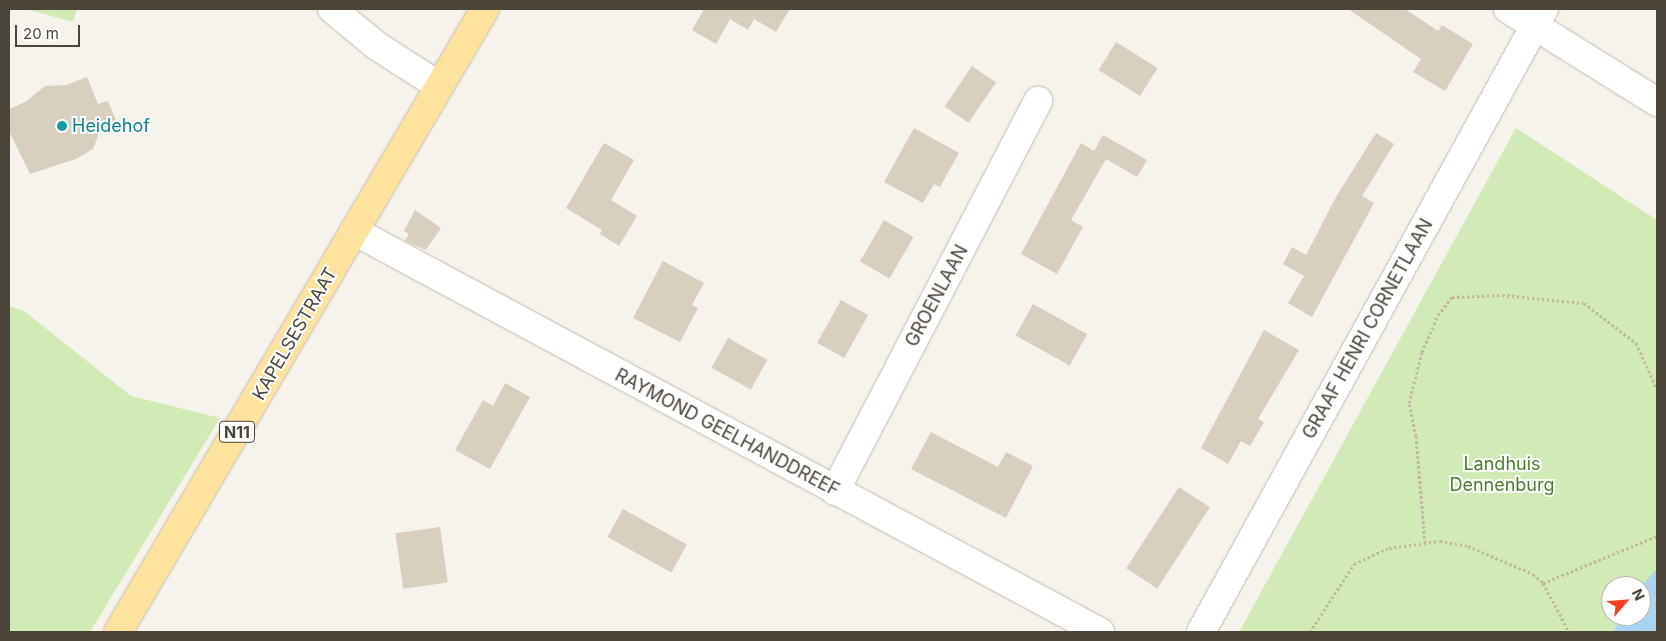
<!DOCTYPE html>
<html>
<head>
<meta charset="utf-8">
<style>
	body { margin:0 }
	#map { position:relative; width:1666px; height:641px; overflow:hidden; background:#f6f3ec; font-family:Inter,sans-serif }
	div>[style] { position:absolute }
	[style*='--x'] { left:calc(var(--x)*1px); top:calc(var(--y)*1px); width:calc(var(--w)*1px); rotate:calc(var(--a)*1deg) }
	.green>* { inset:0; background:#d2eab5 }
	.water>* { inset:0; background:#a9d4f2 }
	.building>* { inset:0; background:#d8cfc1; transform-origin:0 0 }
	.path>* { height:3px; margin-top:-1.5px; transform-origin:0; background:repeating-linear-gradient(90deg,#c4b79f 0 2.5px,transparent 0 5px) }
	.roads { filter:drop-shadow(0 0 1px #c2bbae) drop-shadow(0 0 1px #c2bbae) }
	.minor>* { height:28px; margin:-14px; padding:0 14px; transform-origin:14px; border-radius:14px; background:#fff }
	.major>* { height:28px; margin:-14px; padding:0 14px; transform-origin:14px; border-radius:14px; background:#ffe39c }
	.dots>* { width:14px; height:14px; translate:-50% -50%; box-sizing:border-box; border:2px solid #fff; border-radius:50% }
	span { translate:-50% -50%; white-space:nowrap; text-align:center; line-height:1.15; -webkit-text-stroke:4px #fff; paint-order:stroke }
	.shield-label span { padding:1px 4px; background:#fff; border:1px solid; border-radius:4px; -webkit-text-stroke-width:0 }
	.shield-label { font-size:16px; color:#4b4439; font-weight:700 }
	.culture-label { font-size:18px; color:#0d838f }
	.left { translate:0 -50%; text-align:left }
	.street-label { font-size:18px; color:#4b4439 }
	.park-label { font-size:18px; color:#4a7f2a }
	.frame { position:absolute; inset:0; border:10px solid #4b4439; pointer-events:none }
	.north { position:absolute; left:1601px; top:576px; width:50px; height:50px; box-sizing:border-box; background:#fff; border:1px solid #b7b4b0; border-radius:50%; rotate:63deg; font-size:14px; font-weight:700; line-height:20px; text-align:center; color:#4b4439 }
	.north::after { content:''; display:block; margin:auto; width:18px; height:22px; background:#fc3f1d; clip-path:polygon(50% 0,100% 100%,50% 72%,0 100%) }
	.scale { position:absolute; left:15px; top:25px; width:65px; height:22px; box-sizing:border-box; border:2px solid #4b4439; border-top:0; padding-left:6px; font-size:15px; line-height:18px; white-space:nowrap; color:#4b4439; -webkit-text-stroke:4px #fff; paint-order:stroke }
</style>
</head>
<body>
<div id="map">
	<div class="green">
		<div style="clip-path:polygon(26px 9px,77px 9px,73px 22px)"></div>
		<div style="clip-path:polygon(evenodd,1516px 128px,1657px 220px,1657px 632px,1239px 632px,1516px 128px,1611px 586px,1641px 586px,1641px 616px,1611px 616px,1611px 586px)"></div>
		<div style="clip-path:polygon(9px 306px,24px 311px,131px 396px,220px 418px,90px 632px,9px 632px)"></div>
	</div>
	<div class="water">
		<div style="clip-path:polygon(1657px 568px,1657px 632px,1617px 632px,1614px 630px,1623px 616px,1641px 616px,1641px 587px)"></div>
	</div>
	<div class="building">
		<div style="clip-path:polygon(704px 9px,790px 9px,776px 32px,754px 19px,748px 30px,730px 19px,716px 44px,692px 30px)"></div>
		<div style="clip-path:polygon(1348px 9px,1405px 9px,1438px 31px,1442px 25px,1473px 44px,1445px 91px,1413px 72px,1421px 59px)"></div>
		<div style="left:1116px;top:42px;width:49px;height:33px;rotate:32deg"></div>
		<div style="left:972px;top:66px;width:29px;height:49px;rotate:34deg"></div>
		<div style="clip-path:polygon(87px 77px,98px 104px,108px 101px,118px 125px,100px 131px,93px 149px,76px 159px,30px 174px,9px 131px,9px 109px,25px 102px,45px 86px,67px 85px)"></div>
		<div style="clip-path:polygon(914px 128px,959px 153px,940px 187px,934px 184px,923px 203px,884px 182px)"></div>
		<div style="clip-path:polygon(1376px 133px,1394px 144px,1362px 196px,1374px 203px,1312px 317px,1288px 303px,1304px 276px,1283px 264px,1292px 247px,1306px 255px,1336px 197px)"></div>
		<div style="clip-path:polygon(1103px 135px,1147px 160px,1137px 177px,1106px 159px,1071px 220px,1083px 227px,1057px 274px,1021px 254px,1081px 143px,1094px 151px)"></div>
		<div style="clip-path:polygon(604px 143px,634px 160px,611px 200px,637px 216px,619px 246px,600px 234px,602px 230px,566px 208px)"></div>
		<div style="clip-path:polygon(415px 210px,441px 228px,426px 250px,405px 241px,409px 234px,404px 231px)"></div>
		<div style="left:884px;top:220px;width:34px;height:48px;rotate:30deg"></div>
		<div style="clip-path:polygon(663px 261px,704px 283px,692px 305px,698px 308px,680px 342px,633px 318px)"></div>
		<div style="left:841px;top:300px;width:31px;height:49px;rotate:29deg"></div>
		<div style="left:1033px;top:304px;width:62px;height:36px;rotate:29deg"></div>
		<div style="clip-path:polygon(1264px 330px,1299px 350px,1258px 419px,1264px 422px,1250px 446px,1241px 441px,1228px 464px,1201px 448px)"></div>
		<div style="left:728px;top:338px;width:45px;height:34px;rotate:29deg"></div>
		<div style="clip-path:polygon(505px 383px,530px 397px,490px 469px,455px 450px,483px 400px,493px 406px)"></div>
		<div style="clip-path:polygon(931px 432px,998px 467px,1006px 452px,1033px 466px,1006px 518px,911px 469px)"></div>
		<div style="left:1179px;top:487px;width:37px;height:97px;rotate:33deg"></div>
		<div style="left:623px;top:509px;width:73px;height:32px;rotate:29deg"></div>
		<div style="left:440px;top:527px;width:56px;height:45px;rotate:82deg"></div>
	</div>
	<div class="path">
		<div style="--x:1425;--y:543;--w:107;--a:-94.8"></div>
		<div style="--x:1416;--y:436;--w:34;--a:-102"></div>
		<div style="--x:1409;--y:403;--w:53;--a:-75.7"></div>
		<div style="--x:1422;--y:352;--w:40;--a:-66.6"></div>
		<div style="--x:1438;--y:315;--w:23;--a:-52"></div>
		<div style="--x:1452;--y:297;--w:50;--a:-2.3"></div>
		<div style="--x:1502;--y:295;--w:82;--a:5.6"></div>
		<div style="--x:1584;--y:303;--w:66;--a:37.6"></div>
		<div style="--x:1636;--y:343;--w:51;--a:65.5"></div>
		<div style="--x:1543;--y:583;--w:123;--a:-22.4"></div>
		<div style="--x:1310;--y:632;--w:81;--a:-57.1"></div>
		<div style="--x:1354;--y:564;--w:38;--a:-25"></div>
		<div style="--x:1389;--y:548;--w:51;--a:-7.8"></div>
		<div style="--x:1440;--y:541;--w:28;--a:10"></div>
		<div style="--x:1468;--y:546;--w:71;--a:23.3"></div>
		<div style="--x:1533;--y:574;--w:13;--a:42"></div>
		<div style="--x:1543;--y:583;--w:55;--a:62"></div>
	</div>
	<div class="roads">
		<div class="minor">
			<div style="--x:332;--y:9;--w:58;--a:39.4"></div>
			<div style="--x:377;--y:46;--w:74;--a:32.8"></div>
			<div style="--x:1508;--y:9;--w:176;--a:32"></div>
			<div style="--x:354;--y:231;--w:847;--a:28.26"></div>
			<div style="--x:835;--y:491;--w:440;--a:-62.5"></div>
			<div style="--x:1201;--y:632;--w:711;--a:-61.16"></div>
		</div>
		<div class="major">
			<div style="--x:118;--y:632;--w:723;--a:-59.5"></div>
		</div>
	</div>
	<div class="dots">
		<div style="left:62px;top:126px;background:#0f9aa8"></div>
	</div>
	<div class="shield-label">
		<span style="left:237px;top:432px">N11</span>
	</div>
	<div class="culture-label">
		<span class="left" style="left:72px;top:126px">Heidehof</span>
	</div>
	<div class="street-label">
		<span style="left:937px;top:296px;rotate:-62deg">GROENLAAN</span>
		<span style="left:1368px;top:329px;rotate:-61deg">GRAAF HENRI CORNETLAAN</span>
		<span style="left:295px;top:334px;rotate:-60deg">KAPELSESTRAAT</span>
		<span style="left:727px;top:433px;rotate:28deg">RAYMOND GEELHANDDREEF</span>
	</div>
	<div class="park-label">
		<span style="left:1502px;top:475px">Landhuis<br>Dennenburg</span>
	</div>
	<div class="frame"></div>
	<div class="north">N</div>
	<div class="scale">20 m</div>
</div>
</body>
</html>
